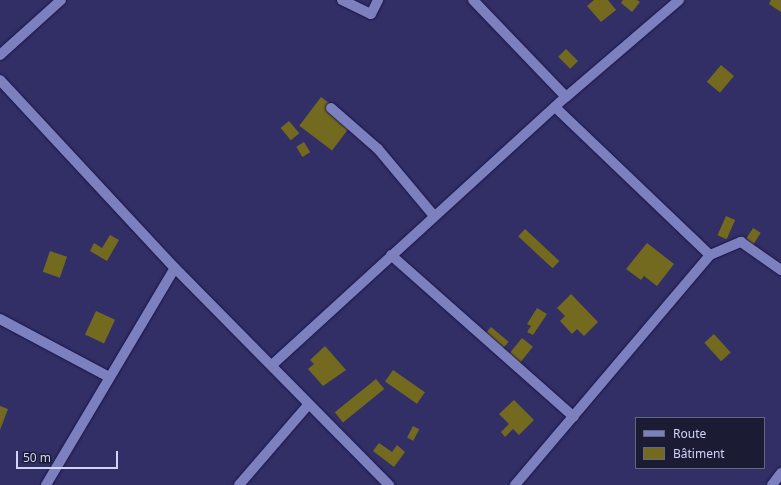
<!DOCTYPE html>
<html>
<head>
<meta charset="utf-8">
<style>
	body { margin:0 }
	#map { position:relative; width:781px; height:485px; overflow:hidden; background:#312f66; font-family:"Noto Sans",sans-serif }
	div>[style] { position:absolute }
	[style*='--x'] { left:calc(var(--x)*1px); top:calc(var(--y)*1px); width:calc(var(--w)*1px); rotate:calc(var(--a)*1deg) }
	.building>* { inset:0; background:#746a1f; transform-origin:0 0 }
	.roads { filter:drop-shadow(0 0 1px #1a1449) drop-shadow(0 0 1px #1a1449) }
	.minor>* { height:10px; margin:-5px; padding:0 5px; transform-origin:5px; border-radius:5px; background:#7d80be }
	span { translate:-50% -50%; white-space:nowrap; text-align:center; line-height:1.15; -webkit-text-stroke:3px #1b1c34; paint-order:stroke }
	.legend { position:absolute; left:635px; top:417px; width:130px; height:52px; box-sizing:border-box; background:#1b1c34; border:1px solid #646682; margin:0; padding:5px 7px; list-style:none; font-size:12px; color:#d1d4f6 }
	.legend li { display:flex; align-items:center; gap:8px; height:20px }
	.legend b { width:20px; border:1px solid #646682 }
	.scale { position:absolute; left:16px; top:451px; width:102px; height:18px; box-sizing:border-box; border:2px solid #d1d4f6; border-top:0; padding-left:5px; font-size:12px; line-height:14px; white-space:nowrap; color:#d1d4f6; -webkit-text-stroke:3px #1b1c34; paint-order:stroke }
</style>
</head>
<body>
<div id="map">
	<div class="building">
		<div style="clip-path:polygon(594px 0,608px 0,616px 10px,601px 22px,587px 6px)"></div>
		<div style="clip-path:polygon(623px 0,637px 0,640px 2px,632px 12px,621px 3px)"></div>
		<div style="clip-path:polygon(771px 0,781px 0,781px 12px,769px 4px)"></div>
		<div style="left:566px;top:49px;width:17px;height:11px;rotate:45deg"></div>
		<div style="left:721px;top:65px;width:17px;height:22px;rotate:40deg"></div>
		<div style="left:321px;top:97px;width:41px;height:36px;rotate:37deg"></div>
		<div style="left:289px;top:121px;width:16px;height:11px;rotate:50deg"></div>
		<div style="left:304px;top:142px;width:12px;height:9px;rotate:59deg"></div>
		<div style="left:726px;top:216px;width:10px;height:21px;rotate:24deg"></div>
		<div style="left:753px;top:228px;width:9px;height:14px;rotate:32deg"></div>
		<div style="left:525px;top:229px;width:47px;height:10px;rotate:43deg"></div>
		<div style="clip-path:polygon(110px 235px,119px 240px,107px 261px,90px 251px,94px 243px,102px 248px)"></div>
		<div style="clip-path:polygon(647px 243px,674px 264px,657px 286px,644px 276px,641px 280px,626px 269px)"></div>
		<div style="left:50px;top:251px;width:18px;height:22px;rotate:19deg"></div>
		<div style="clip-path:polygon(571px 294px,598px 322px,584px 336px,577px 329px,572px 334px,560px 321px,565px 316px,557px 308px)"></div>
		<div style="clip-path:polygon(537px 308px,547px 314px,533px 335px,527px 332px,531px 326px,527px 324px)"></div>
		<div style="left:96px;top:311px;width:21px;height:26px;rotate:25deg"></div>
		<div style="left:491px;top:327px;width:23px;height:14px;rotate:40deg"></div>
		<div style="left:714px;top:334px;width:25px;height:13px;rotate:48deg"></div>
		<div style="left:522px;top:338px;width:14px;height:21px;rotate:39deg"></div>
		<div style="clip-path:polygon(325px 346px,346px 370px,323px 386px,308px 369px,314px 364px,310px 360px)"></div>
		<div style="left:393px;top:370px;width:39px;height:14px;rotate:35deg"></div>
		<div style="left:376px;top:379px;width:13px;height:53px;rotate:51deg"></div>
		<div style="clip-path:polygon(514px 400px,534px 420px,519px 435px,513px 429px,505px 437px,501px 432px,509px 424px,499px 414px)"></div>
		<div style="clip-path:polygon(0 406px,8px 409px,0 430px)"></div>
		<div style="left:413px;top:426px;width:7px;height:13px;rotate:27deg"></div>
		<div style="clip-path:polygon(379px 443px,392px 452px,397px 445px,405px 452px,394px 467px,373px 451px)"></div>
	</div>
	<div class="roads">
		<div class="minor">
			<div style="--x:342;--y:0;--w:32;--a:26"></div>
			<div style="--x:371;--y:14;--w:16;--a:-63"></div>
			<div style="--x:473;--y:0;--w:134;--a:46.2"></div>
			<div style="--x:0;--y:55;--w:82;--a:-42"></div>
			<div style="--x:0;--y:80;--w:257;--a:47.1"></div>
			<div style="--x:175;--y:268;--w:305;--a:45.4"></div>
			<div style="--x:555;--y:107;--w:214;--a:43.7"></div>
			<div style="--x:710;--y:255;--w:34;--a:-23"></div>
			<div style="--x:741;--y:242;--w:49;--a:35"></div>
			<div style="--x:331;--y:108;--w:62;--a:41.1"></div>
			<div style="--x:378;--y:149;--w:87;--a:50.1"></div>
			<div style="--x:391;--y:255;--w:244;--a:41.5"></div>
			<div style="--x:0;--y:319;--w:123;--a:28"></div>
			<div style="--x:272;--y:365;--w:398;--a:-42.4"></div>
			<div style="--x:566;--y:97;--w:149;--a:-40.6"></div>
			<div style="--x:46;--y:485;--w:252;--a:-59.3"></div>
			<div style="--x:239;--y:485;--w:106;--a:-49.2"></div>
			<div style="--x:515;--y:485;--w:302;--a:-49.7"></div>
			<div style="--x:772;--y:485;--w:15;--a:-53"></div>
		</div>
	</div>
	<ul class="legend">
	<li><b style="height:5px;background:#7d80be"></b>Route</li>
	<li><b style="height:11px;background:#746a1f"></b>Bâtiment</li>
	</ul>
	<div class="scale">50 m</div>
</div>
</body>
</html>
